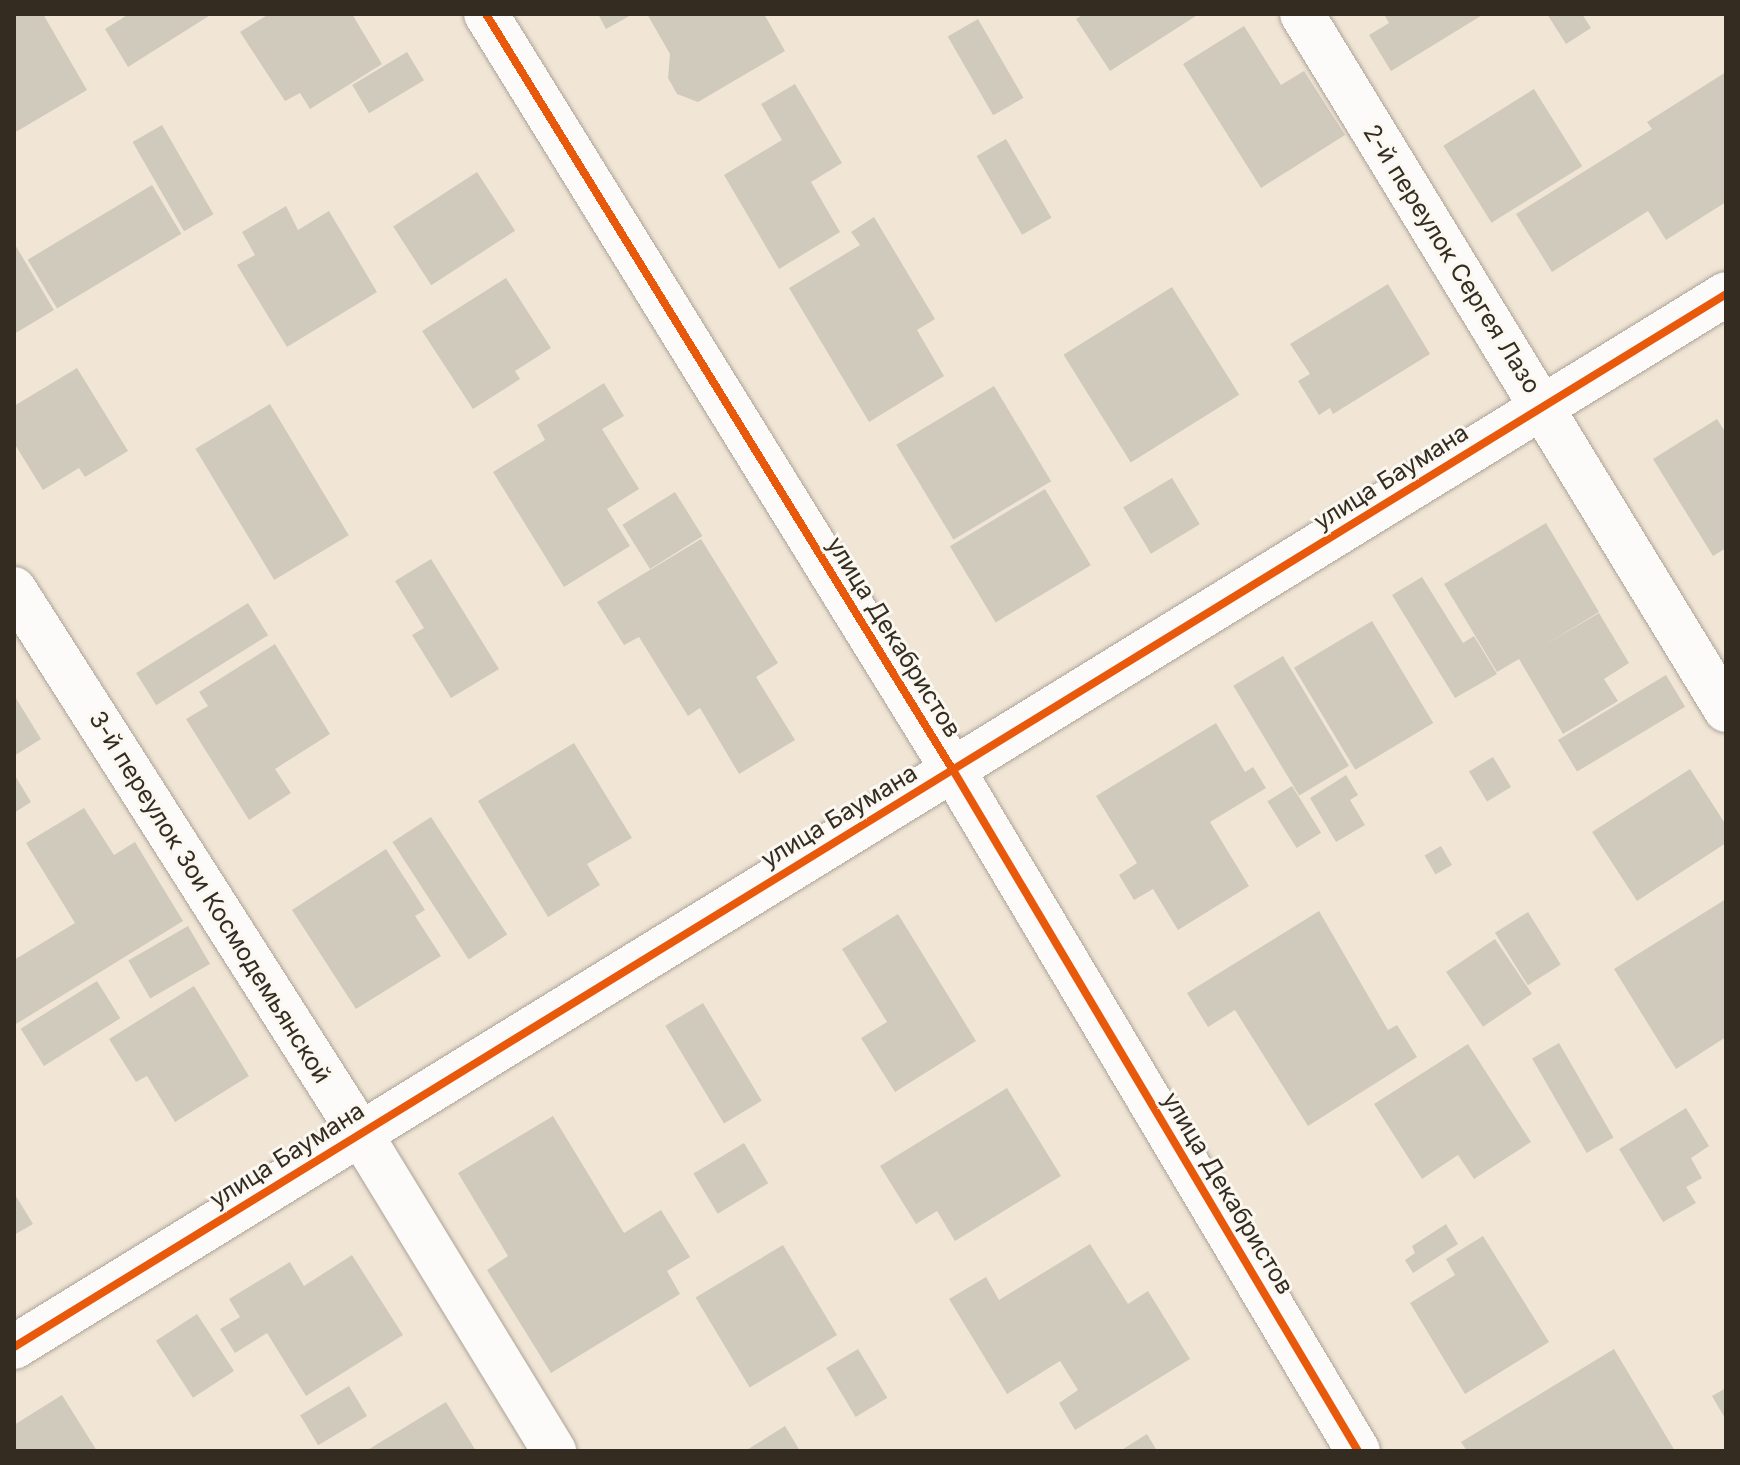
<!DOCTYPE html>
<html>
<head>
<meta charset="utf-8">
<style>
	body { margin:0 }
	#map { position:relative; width:1740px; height:1465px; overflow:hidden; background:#f1e6d6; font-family:Inter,sans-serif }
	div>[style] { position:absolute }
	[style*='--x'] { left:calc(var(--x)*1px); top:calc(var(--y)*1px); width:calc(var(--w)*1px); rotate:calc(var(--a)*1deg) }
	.building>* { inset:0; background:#cfcabc; transform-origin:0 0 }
	.roads { filter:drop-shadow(0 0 2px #aca397) drop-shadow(0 0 2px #aca397) }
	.minor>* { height:44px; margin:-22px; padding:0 22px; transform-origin:22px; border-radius:22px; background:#fdfbf9 }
	.cycleway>* { height:8px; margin:-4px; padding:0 4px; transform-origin:4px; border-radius:4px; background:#e8590c }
	span { translate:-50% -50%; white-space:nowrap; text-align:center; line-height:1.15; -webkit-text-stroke:6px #fbf7f1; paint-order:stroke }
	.street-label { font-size:24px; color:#342c21 }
	.frame { position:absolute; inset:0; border:16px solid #342c21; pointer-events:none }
</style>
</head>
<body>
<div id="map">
	<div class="building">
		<div style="clip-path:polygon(14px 14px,43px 14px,87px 90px,14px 133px)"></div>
		<div style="clip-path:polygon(129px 14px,212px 14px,128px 67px,105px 29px)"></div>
		<div style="clip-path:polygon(269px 14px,352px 14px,382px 64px,310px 109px,300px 93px,285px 101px,240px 32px)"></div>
		<div style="clip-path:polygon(598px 14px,633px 14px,606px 29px)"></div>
		<div style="clip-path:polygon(647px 14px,764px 14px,785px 51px,698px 102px,677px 94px,668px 78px,670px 54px)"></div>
		<div style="clip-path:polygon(1084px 14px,1199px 14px,1110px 71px,1076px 19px)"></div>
		<div style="clip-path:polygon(1384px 14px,1484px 14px,1391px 71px,1369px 35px,1389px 23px)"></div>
		<div style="clip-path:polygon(1547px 14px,1582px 14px,1591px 28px,1566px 44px)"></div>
		<div style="left:978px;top:19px;width:91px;height:35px;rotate:60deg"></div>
		<div style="clip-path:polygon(1244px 26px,1281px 85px,1304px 71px,1345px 135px,1261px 188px,1183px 64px)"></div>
		<div style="left:407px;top:52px;width:33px;height:64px;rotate:59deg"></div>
		<div style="clip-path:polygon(1726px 72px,1726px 202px,1666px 240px,1648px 211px,1552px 272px,1516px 214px,1652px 129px,1647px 122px)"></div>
		<div style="clip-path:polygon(795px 84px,842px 163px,811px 182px,840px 232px,779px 269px,724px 175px,782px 140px,761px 104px)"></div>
		<div style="left:1534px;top:89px;width:91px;height:107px;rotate:58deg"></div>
		<div style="left:162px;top:125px;width:103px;height:34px;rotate:60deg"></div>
		<div style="left:1006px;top:139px;width:91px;height:34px;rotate:60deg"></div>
		<div style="left:477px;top:172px;width:70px;height:100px;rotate:57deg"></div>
		<div style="left:152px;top:185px;width:57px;height:145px;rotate:59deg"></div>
		<div style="clip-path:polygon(286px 206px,298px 230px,329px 211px,377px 292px,287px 347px,237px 265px,255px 255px,242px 232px)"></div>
		<div style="clip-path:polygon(874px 217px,935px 319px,917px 330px,944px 376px,869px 422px,789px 288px,860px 245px,851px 232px)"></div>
		<div style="clip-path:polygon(14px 243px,54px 310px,14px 334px)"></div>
		<div style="clip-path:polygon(506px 278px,551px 348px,515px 371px,520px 379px,473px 409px,422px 331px)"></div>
		<div style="clip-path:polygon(1388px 284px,1430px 354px,1333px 414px,1330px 408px,1319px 415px,1298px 381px,1310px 374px,1290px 344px)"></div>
		<div style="left:1172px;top:287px;width:127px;height:128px;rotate:58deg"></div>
		<div style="clip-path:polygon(77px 368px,128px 451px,85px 477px,79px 468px,43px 490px,14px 443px,14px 406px)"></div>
		<div style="clip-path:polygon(604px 383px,624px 416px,602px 429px,639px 489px,607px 509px,630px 546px,564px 587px,493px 472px,545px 440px,537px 425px)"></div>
		<div style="left:994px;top:386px;width:111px;height:114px;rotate:59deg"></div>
		<div style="left:270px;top:404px;width:153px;height:87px;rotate:59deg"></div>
		<div style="clip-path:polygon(1717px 419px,1726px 433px,1726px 548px,1713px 556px,1653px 459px)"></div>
		<div style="left:1172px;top:478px;width:54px;height:57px;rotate:59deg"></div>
		<div style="left:1045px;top:489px;width:89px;height:111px;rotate:59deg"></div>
		<div style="left:675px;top:492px;width:52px;height:62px;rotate:58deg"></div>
		<div style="clip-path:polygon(1546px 523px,1599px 612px,1543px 646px,1599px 613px,1629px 663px,1604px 679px,1618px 701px,1563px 734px,1519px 659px,1497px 672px,1444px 584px)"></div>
		<div style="clip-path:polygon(701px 539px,778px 663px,756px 677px,795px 740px,739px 774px,700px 708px,688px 716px,639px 637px,624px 645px,597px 602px)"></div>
		<div style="clip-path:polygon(431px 559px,499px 669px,451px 698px,412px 635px,424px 628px,395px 581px)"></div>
		<div style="clip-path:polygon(1422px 577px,1463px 643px,1474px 636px,1497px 674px,1455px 698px,1392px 595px)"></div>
		<div style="left:248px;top:603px;width:38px;height:132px;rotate:58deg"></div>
		<div style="left:1372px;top:621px;width:119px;height:91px;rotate:59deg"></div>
		<div style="clip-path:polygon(275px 644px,330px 734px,275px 769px,291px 793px,249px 820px,186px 719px,208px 706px,199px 692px)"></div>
		<div style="left:1283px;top:656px;width:128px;height:58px;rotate:59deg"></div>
		<div style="left:1666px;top:675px;width:37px;height:126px;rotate:59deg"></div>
		<div style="clip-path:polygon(14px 695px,41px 739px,14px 756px)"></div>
		<div style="clip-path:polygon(1216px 723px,1245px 772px,1253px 767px,1266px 788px,1210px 822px,1249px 886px,1178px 930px,1153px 889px,1134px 900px,1119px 875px,1137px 863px,1096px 796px)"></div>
		<div style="clip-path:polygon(574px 743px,632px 838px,587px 864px,600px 885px,548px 917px,478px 801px)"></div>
		<div style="left:1493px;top:757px;width:35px;height:28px;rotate:59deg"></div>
		<div style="clip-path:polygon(1690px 769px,1726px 825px,1726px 843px,1637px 901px,1592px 832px)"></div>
		<div style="clip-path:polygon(14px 774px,31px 802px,14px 813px)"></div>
		<div style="clip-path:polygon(1346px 775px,1358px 795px,1350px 800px,1365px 825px,1336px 842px,1310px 798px)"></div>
		<div style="left:1292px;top:786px;width:55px;height:29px;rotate:58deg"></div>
		<div style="clip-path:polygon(84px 808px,114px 855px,135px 842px,183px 921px,16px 1024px,14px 960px,75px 923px,26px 843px)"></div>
		<div style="left:431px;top:817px;width:140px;height:46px;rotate:57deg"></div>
		<div style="left:1441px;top:846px;width:22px;height:19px;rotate:60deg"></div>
		<div style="clip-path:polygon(386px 849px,425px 910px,415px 916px,441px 956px,356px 1009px,292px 910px)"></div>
		<div style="clip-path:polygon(1726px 899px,1726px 1037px,1676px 1069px,1614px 969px)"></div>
		<div style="clip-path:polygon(1319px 911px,1388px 1030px,1397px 1025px,1417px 1057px,1308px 1126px,1235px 1010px,1208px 1027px,1187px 993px)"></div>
		<div style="left:1528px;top:912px;width:62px;height:39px;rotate:58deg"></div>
		<div style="clip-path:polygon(898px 914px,976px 1041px,895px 1092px,861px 1038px,887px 1022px,842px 949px)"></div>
		<div style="left:188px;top:926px;width:44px;height:69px;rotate:60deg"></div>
		<div style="left:1495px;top:939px;width:66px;height:59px;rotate:56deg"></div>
		<div style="left:97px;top:981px;width:44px;height:90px;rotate:58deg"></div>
		<div style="clip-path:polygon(194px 986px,249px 1076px,175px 1122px,147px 1076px,136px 1082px,109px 1039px)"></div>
		<div style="left:703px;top:1003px;width:114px;height:44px;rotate:59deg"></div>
		<div style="left:1559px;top:1043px;width:109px;height:31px;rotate:60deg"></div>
		<div style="clip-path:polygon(1468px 1044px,1531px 1142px,1474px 1179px,1458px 1155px,1422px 1179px,1374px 1104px)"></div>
		<div style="clip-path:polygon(1007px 1088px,1061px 1176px,955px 1241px,937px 1211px,916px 1224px,880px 1166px)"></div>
		<div style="clip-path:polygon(1686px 1108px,1709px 1146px,1691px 1158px,1702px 1178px,1686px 1187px,1696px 1203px,1663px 1222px,1619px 1149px)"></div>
		<div style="clip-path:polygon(553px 1116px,624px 1233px,661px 1210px,690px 1257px,667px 1271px,680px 1294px,551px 1373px,487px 1270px,508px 1256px,458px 1173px)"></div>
		<div style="left:744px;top:1143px;width:47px;height:59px;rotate:59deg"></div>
		<div style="clip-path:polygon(14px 1193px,33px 1224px,14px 1235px)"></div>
		<div style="clip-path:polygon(1446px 1224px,1458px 1244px,1413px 1273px,1405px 1260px,1415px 1253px,1412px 1246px)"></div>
		<div style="clip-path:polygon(1483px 1236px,1549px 1342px,1465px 1394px,1410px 1303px,1455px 1275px,1446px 1259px)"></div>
		<div style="clip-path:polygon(1090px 1244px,1128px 1304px,1148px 1291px,1190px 1359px,1075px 1430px,1059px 1403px,1078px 1390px,1060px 1361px,1007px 1394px,949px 1299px,986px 1277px,999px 1300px)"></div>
		<div style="left:783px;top:1245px;width:105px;height:102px;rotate:59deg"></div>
		<div style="clip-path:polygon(352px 1255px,403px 1335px,306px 1396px,267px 1333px,235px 1353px,220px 1329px,240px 1317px,229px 1299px,290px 1262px,304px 1286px)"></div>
		<div style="left:197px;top:1314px;width:68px;height:49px;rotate:57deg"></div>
		<div style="left:858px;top:1349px;width:57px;height:37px;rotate:59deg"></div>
		<div style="clip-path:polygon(1614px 1349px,1675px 1451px,1467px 1451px,1461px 1442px)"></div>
		<div style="left:349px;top:1386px;width:35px;height:57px;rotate:59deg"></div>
		<div style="clip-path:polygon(1726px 1388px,1726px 1420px,1712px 1396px)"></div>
		<div style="clip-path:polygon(62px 1395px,97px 1451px,14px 1451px,14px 1425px)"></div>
		<div style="clip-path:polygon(446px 1402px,476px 1451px,366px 1451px)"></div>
		<div style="clip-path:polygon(785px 1426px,800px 1451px,745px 1451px)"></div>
		<div style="clip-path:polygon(1147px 1434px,1157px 1451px,1120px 1451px)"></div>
	</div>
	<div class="roads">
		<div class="minor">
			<div style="--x:486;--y:14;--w:889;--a:58.3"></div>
			<div style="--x:953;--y:770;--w:792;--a:59.26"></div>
			<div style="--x:1302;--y:14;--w:815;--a:58.65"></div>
			<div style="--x:14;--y:589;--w:645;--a:57.54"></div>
			<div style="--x:360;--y:1133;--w:373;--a:58.6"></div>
			<div style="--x:14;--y:1347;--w:2010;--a:-31.59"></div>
		</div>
	</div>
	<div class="cycleway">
		<div style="--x:486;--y:14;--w:889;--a:58.3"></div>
		<div style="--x:953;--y:770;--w:792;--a:59.26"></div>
		<div style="--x:14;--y:1347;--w:2010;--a:-31.59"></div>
	</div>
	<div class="street-label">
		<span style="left:1452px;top:259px;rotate:58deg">2-й переулок Сергея Лазо</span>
		<span style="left:1391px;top:477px;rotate:-32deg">улица Баумана</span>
		<span style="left:894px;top:637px;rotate:58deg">улица Декабристов</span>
		<span style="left:839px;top:816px;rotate:-31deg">улица Баумана</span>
		<span style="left:210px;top:897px;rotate:58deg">3-й переулок Зои Космодемьянской</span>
		<span style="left:287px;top:1155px;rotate:-32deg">улица Баумана</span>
		<span style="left:1228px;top:1193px;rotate:59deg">улица Декабристов</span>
	</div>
	<div class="frame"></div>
</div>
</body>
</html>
